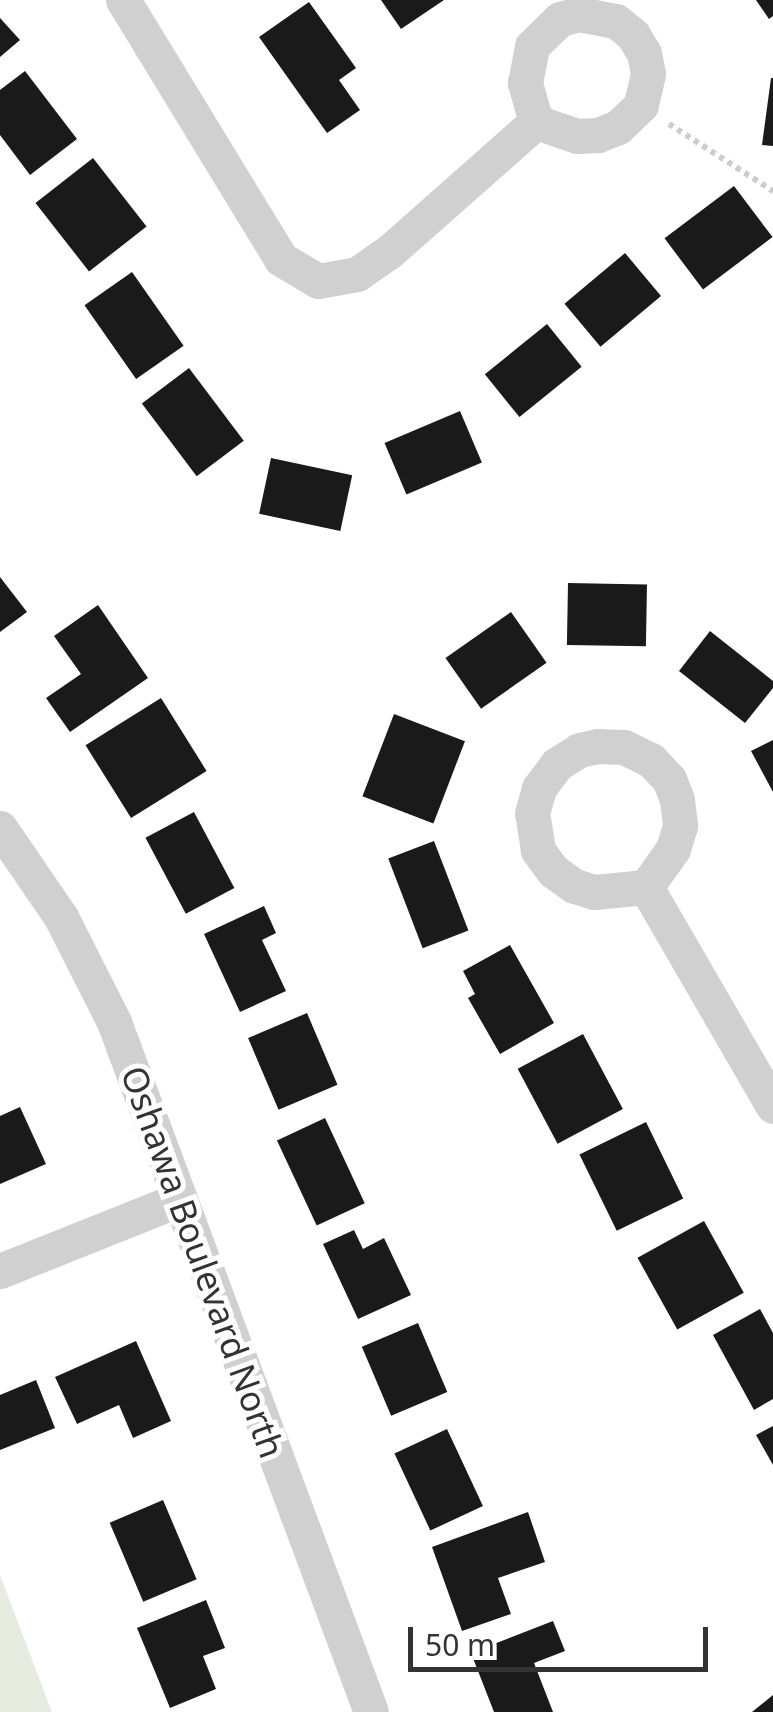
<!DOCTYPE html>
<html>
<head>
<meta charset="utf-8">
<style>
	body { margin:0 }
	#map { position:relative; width:773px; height:1712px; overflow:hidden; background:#fff; font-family:"Noto Sans",sans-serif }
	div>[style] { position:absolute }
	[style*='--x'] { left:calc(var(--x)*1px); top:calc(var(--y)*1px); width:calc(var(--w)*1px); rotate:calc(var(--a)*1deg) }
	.green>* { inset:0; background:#e6ecdf }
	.building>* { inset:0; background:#1a1a1a; transform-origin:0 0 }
	.path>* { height:6px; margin-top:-3px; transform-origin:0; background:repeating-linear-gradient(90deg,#cdcdcd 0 5px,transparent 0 10px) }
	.minor>* { height:35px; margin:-17.5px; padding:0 17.5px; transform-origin:17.5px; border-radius:17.5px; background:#d0d0d0 }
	span { translate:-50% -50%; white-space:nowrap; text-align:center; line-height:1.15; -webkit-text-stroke:10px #fff; paint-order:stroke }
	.street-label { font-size:35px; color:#333 }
	.scale { position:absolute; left:408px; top:1627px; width:300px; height:45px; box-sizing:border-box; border:5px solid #333; border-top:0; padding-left:12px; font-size:30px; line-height:35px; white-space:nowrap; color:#333; -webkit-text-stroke:8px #fff; paint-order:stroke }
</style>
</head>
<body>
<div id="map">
	<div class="green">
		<div style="clip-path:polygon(0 1575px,52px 1712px,0 1712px)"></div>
	</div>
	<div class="building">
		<div style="clip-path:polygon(381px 0,444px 0,401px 29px)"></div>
		<div style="clip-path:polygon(756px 0,773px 0,773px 16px,769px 19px)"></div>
		<div style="clip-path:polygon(309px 2px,356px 68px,339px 80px,360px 110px,327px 133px,259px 37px)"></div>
		<div style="clip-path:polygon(0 18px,20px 40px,0 57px)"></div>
		<div style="clip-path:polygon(25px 71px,77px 139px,30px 175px,0 135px,0 90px)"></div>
		<div style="clip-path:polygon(771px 78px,773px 78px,773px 146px,762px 145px)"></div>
		<div style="left:93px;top:158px;width:87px;height:73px;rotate:52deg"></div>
		<div style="left:734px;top:186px;width:64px;height:87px;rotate:53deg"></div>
		<div style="left:625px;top:253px;width:56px;height:79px;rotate:50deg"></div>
		<div style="left:132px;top:272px;width:90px;height:58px;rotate:55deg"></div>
		<div style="left:547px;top:324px;width:55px;height:80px;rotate:51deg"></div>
		<div style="left:189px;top:368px;width:91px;height:59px;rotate:53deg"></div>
		<div style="left:460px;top:411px;width:56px;height:82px;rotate:67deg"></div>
		<div style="left:271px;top:458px;width:83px;height:57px;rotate:12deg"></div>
		<div style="clip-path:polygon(0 577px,27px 612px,0 632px)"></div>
		<div style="left:568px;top:583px;width:79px;height:62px;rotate:1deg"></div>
		<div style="clip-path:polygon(98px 605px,148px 678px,70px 732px,46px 698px,81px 674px,54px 636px)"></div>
		<div style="left:511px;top:612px;width:62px;height:80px;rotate:55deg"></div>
		<div style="clip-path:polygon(710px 631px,773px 681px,773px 688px,745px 723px,679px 671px)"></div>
		<div style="left:161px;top:698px;width:86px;height:89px;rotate:58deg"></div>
		<div style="left:394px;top:714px;width:76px;height:88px;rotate:21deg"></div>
		<div style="clip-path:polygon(773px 740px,773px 792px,751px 751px)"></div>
		<div style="left:194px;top:812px;width:86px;height:55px;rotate:62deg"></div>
		<div style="left:434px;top:841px;width:96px;height:49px;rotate:69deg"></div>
		<div style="clip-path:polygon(264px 906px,276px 933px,262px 940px,286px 991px,240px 1012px,204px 934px)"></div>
		<div style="clip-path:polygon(510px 945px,554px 1023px,500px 1054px,468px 998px,475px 994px,463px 971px)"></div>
		<div style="left:307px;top:1013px;width:78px;height:64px;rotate:67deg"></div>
		<div style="left:583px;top:1034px;width:85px;height:74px;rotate:62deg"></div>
		<div style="clip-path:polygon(20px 1107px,46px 1164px,0 1184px,0 1116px)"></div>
		<div style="left:325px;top:1118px;width:94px;height:53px;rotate:65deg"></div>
		<div style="left:646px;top:1122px;width:85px;height:74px;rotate:64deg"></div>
		<div style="left:704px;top:1221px;width:82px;height:76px;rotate:61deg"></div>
		<div style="clip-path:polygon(354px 1230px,363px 1249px,384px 1238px,411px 1295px,358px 1319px,323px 1244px)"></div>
		<div style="clip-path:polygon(760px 1309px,773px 1333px,773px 1399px,754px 1410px,713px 1335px)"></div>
		<div style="left:418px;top:1323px;width:75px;height:61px;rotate:67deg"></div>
		<div style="clip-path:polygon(136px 1341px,171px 1421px,133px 1438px,119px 1405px,77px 1424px,55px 1377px)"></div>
		<div style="clip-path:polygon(36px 1380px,55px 1428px,0 1450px,0 1395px)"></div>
		<div style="clip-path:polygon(773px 1426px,773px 1465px,756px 1435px)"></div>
		<div style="left:447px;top:1429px;width:85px;height:58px;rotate:65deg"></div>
		<div style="left:163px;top:1500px;width:86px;height:58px;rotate:67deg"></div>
		<div style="clip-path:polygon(528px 1512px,545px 1562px,498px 1578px,511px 1614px,462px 1631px,432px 1547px)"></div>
		<div style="clip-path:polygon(206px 1600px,225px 1648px,203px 1656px,216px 1689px,170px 1708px,137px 1628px)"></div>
		<div style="clip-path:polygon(553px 1621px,565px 1651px,534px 1663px,553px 1712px,494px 1712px,471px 1653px)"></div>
		<div style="clip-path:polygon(773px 1695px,773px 1712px,752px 1712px)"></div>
	</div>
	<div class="path">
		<div style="--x:669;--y:124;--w:124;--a:32.8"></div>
	</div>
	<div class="minor">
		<div style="--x:123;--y:0;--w:303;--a:58.6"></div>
		<div style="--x:281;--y:259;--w:43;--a:30.7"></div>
		<div style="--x:318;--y:281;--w:40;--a:-10"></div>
		<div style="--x:357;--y:274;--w:40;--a:-34.9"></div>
		<div style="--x:390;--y:251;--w:195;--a:-41.5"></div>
		<div style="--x:579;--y:14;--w:38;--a:11"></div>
		<div style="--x:616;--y:21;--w:22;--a:39"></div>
		<div style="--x:633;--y:35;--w:21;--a:59"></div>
		<div style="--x:644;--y:53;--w:21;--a:79"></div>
		<div style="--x:648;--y:74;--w:32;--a:103"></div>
		<div style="--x:641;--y:105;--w:32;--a:136"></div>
		<div style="--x:618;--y:127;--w:22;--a:158"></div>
		<div style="--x:598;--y:135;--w:21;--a:177"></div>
		<div style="--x:577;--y:136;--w:43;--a:-161.1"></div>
		<div style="--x:536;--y:122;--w:41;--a:-105.8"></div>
		<div style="--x:525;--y:83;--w:38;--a:-79"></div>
		<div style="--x:532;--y:46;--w:39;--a:-44"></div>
		<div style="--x:560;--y:19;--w:20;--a:-15"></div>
		<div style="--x:598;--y:746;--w:26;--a:2"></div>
		<div style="--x:624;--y:747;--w:30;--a:26"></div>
		<div style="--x:651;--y:760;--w:26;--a:47"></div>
		<div style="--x:669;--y:779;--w:22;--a:69"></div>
		<div style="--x:677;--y:800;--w:26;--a:83"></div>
		<div style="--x:680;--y:826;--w:24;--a:107"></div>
		<div style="--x:673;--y:849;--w:47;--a:125.4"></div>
		<div style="--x:646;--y:887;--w:52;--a:174.5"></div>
		<div style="--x:594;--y:892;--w:21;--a:-163"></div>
		<div style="--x:574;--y:886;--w:26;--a:-144"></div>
		<div style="--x:553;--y:871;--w:26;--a:-126"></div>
		<div style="--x:538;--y:850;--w:37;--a:-99"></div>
		<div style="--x:532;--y:813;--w:26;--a:-74"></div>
		<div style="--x:539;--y:788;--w:30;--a:-53"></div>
		<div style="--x:557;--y:764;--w:26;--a:-32"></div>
		<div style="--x:579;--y:750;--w:19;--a:-12"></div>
		<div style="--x:0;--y:828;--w:108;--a:55.6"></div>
		<div style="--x:61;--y:917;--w:118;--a:63.2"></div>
		<div style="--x:114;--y:1022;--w:736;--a:69.57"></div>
		<div style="--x:646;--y:887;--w:253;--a:59.9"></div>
		<div style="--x:0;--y:1271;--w:194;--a:-21.8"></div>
	</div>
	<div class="street-label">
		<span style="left:203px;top:1262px;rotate:70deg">Oshawa Boulevard North</span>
	</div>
	<div class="scale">50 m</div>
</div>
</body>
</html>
